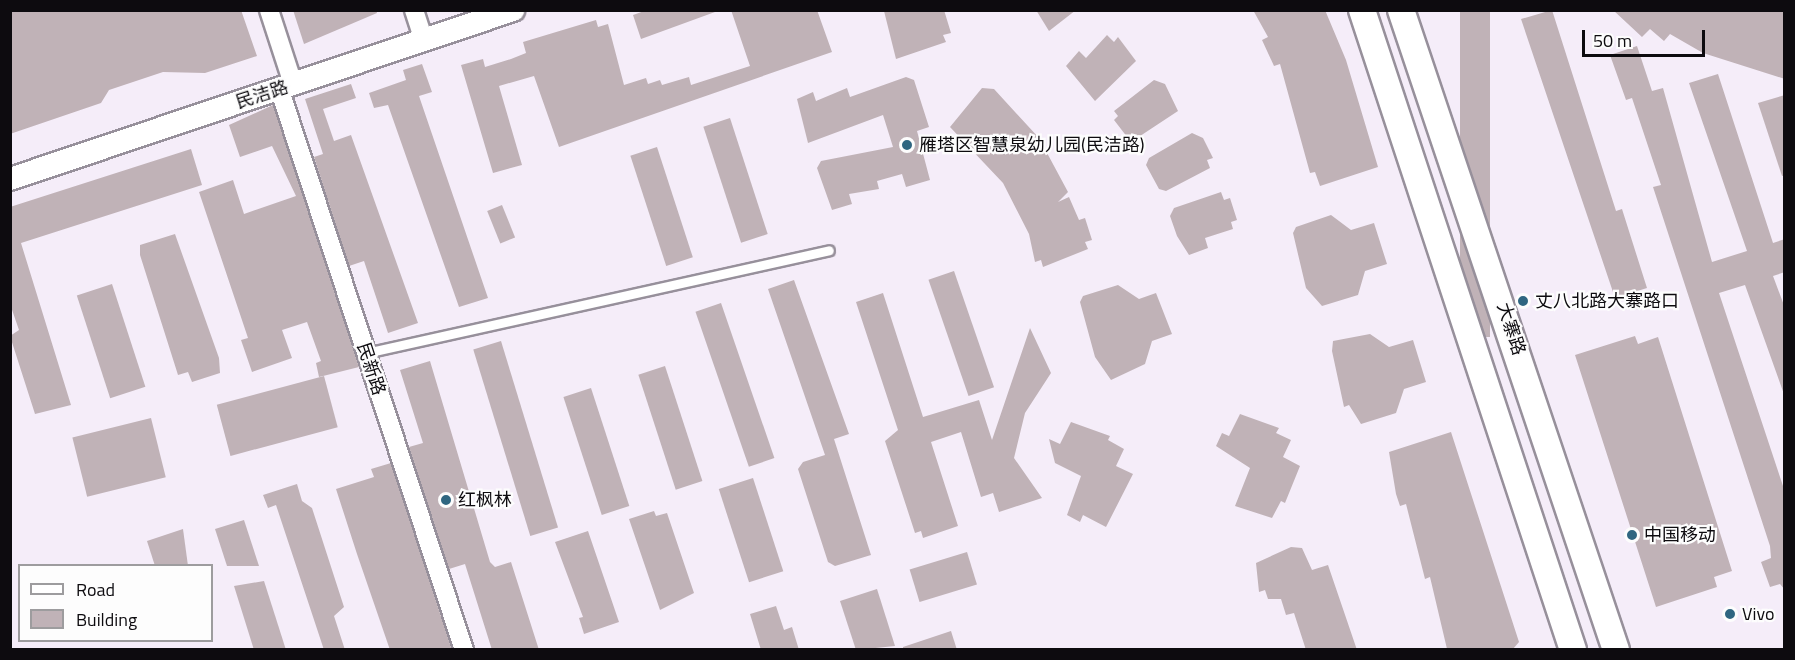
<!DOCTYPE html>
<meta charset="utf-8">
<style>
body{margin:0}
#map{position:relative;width:1795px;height:660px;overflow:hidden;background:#f5edf9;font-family:"Titillium Web","Noto Sans SC",sans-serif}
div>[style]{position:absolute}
.building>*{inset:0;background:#c0b2b7;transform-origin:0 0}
.roads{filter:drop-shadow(2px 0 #97909b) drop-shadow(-2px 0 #97909b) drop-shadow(0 2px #97909b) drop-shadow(0 -2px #97909b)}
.service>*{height:9px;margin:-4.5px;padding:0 4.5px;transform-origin:4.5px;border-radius:4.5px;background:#fff}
.minor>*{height:18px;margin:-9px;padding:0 9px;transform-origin:9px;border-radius:9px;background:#fff}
.tertiary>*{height:22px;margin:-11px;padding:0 11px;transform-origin:11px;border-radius:11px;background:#fff}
.secondary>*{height:26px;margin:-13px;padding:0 13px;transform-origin:13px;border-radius:13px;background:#fff}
.dots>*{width:16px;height:16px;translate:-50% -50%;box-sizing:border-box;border:3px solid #fdfdfd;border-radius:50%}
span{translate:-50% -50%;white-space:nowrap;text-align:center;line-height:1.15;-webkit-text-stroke:4.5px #fdfdfd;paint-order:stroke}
.street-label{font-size:18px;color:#0d0b0f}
.poi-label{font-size:18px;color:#0d0b0f}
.left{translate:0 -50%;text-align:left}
.frame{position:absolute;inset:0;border:12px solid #0d0b0f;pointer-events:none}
.legend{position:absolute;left:18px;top:564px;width:195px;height:78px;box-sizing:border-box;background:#fdfdfd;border:2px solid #9d9c9e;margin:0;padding:8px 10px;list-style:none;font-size:18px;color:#0d0b0f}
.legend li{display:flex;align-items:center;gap:12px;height:30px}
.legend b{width:30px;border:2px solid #9d9c9e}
.scale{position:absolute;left:1582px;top:30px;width:123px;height:27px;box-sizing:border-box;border:3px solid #0d0b0f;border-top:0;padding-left:8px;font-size:18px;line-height:21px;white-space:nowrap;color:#0d0b0f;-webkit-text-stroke:4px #fdfdfd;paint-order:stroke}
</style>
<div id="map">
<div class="building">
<div style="clip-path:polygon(10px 10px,241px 10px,257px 56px,205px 73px,163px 72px,109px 90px,101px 103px,10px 134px)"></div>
<div style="clip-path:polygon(293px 10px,376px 10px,377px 13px,304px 44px)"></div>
<div style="clip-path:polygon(647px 10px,715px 10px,715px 12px,641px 39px,633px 15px)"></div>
<div style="clip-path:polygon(731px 10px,817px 10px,832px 52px,559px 147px,534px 76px,499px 86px,522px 165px,493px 173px,461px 65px,483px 59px,485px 67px,511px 59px,526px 53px,523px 42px,596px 20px,598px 27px,608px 24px,624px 85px,646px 78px,648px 84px,660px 80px,662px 85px,689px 77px,691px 85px,750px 66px)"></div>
<div style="clip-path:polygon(944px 10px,951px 33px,943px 35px,946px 42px,896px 59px,884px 11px)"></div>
<div style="clip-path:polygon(1036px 10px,1076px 10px,1049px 31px)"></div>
<div style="clip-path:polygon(1253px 10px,1325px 10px,1346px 60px,1378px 167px,1320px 186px,1315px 172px,1310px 173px,1280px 64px,1274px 66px,1262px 40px,1268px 37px)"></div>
<div style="left:1460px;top:10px;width:30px;height:327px"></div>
<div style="clip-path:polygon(1552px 10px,1616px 211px,1622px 209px,1647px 288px,1615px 298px,1521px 19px)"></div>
<div style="clip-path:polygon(1613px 10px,1785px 10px,1785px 79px,1703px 53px,1670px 34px,1664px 41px,1650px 29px,1642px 37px)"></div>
<div style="clip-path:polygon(1107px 35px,1114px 42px,1118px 37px,1136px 61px,1095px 101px,1066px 66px,1079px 51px,1086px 58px)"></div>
<div style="clip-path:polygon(1637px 46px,1652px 91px,1663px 88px,1712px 262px,1747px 251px,1689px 83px,1718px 74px,1773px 243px,1785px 239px,1785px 272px,1773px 276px,1785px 308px,1785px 397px,1745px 285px,1719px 293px,1785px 492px,1785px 590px,1780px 584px,1770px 587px,1761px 562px,1771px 558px,1770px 546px,1653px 187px,1661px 185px,1632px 98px,1626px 100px,1610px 55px)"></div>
<div style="clip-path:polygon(422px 64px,432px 92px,419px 96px,488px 298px,459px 307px,388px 105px,374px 108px,369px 93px,406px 80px,403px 70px)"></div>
<div style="clip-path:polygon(906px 77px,914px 80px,929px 127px,917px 131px,930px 180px,906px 187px,902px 174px,877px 181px,879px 189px,849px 194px,852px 204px,832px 210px,817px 168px,821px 161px,893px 147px,883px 115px,808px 143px,797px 99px,813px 92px,816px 101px,847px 88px,850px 97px)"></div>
<div style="clip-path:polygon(1154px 80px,1165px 84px,1178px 111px,1131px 142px,1114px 120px,1118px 116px,1114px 111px)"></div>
<div style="clip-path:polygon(351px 84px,356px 98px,323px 109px,334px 141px,351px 135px,418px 323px,388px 333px,364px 261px,349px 266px,314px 157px,323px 154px,305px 99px)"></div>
<div style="clip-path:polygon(982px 88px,994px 89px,1039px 138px,1068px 192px,1058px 202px,1069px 197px,1079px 220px,1085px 218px,1092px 240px,1085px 242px,1088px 249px,1043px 267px,1041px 260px,1035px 262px,1029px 234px,1003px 183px,950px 127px)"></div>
<div style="clip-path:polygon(1785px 95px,1785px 175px,1782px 176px,1758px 103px)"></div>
<div style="clip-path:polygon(273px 105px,359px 367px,319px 377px,316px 363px,321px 361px,307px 322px,282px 330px,292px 358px,252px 372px,241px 340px,248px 338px,199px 192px,233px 180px,244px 214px,296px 196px,272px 146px,240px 157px,229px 125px)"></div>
<div style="left:730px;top:118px;width:122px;height:28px;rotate:72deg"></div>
<div style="clip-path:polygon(1192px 133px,1203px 138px,1213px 158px,1207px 160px,1210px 168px,1166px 191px,1159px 189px,1146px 165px,1149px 158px)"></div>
<div style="left:657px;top:147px;width:116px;height:28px;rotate:72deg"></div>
<div style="clip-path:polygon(191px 149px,202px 185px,21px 243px,71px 405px,35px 414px,10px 336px,19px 330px,10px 304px,10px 207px)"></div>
<div style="clip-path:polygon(1221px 192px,1224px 200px,1230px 198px,1237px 220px,1231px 222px,1233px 229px,1205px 238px,1208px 248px,1189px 255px,1177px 236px,1170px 216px,1174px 208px)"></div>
<div style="left:502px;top:205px;width:35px;height:16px;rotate:68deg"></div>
<div style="clip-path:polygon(1331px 215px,1351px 230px,1374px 223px,1387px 264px,1365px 271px,1358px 295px,1322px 306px,1306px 288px,1293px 233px,1296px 227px)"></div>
<div style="clip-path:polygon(175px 234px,219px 358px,220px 373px,192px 382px,188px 372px,178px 375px,140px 255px,140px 245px)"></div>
<div style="left:954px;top:271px;width:123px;height:27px;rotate:71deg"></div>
<div style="clip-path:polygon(794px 280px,849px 434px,834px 439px,871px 555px,835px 566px,828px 562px,798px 469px,803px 462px,825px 455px,768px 289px)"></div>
<div style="left:112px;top:284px;width:108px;height:37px;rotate:72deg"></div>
<div style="clip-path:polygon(1118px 285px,1139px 299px,1156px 293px,1172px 334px,1152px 341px,1145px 364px,1111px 380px,1095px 357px,1080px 302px,1083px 296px)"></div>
<div style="clip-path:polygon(883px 293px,923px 417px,979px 400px,992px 440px,1030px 328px,1051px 373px,1025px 413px,1014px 458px,1042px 498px,999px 512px,993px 493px,981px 497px,961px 432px,931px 442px,958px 526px,923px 538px,921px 531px,915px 533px,885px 441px,898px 430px,856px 302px)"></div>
<div style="left:721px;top:303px;width:164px;height:27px;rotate:71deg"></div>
<div style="clip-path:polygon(1370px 334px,1389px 347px,1413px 340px,1426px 382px,1404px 389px,1396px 413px,1361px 424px,1349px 405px,1344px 407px,1332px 351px,1333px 341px)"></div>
<div style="clip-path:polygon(1635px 336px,1638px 344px,1658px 337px,1732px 571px,1714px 577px,1717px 587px,1656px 607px,1575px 355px)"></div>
<div style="left:501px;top:341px;width:195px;height:29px;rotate:73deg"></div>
<div style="clip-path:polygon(430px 361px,490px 562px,495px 567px,511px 562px,539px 650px,492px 650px,465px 564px,449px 569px,409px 447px,423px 443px,400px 370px)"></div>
<div style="left:665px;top:366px;width:121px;height:28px;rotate:72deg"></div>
<div style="left:324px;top:376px;width:53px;height:111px;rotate:75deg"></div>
<div style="left:591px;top:388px;width:124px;height:29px;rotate:72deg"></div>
<div style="clip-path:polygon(1240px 414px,1279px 428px,1276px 433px,1291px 440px,1283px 457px,1300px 466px,1285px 503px,1281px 501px,1272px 518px,1235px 506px,1250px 468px,1216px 446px,1222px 433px,1229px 436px)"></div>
<div style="left:151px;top:418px;width:61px;height:81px;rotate:76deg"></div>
<div style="clip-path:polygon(1071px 422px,1110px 436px,1108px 440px,1124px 449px,1116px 466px,1133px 474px,1106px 527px,1083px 515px,1080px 522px,1067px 515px,1081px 476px,1055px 463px,1049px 439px,1060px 444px)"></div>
<div style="clip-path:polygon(1451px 432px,1519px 642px,1513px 649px,1447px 649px,1430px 577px,1425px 579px,1406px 504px,1400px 506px,1396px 494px,1389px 452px)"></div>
<div style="clip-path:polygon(391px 463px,452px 650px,390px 650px,357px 554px,336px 489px,374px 477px,371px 469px)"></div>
<div style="left:753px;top:478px;width:98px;height:36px;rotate:72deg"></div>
<div style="clip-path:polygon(297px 484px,302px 501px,312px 508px,344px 607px,334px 616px,345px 650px,324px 650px,276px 505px,268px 508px,263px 495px)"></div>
<div style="clip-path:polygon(654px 511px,656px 516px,667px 513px,694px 593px,660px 610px,629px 519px)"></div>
<div style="clip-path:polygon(244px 520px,259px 566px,227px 566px,215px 529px)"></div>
<div style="clip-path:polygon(183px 529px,188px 566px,155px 566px,147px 541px)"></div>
<div style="clip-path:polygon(588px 531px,619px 622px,584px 634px,579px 618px,583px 617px,555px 542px)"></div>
<div style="clip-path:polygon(1291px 547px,1302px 548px,1312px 570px,1328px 565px,1357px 650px,1306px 650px,1294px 613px,1286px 615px,1281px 599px,1268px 599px,1265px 590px,1259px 592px,1256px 563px)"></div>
<div style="left:967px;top:552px;width:34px;height:60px;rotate:73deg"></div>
<div style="clip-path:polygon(264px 581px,286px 650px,254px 650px,234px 586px)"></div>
<div style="clip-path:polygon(877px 589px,895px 646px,856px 650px,840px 601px)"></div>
<div style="clip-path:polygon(776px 606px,784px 630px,792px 627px,799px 650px,761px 650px,750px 614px)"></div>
<div style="clip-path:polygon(951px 631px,957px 650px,903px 650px,903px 647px)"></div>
</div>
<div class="roads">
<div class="service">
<div style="left:366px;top:353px;width:474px;rotate:-12.5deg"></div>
</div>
<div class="minor">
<div style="left:269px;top:10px;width:78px;rotate:72deg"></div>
<div style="left:414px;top:10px;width:33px;rotate:72deg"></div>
<div style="left:279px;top:88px;width:592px;rotate:71.78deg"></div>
</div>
<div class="tertiary">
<div style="left:10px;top:179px;width:531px;rotate:-18.57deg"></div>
</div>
<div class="secondary">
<div style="left:1362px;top:10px;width:674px;rotate:71.75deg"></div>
<div style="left:1401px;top:10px;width:675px;rotate:71.43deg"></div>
</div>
</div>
<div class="dots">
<div style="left:907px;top:145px;background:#2f6681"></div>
<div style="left:1523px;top:301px;background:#2f6681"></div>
<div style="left:446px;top:500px;background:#2f6681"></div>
<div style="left:1632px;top:535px;background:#2f6681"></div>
<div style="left:1730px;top:614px;background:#2f6681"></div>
</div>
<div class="street-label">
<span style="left:262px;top:95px;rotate:-18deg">民洁路</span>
<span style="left:1511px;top:329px;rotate:72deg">大寨路</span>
<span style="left:371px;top:369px;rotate:72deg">民新路</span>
</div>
<div class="poi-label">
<span class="left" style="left:919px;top:145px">雁塔区智慧泉幼儿园(民洁路)</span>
<span class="left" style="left:1535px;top:301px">丈八北路大寨路口</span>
<span class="left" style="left:458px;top:500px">红枫林</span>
<span class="left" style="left:1644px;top:535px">中国移动</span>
<span class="left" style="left:1742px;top:614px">Vivo</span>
</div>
<div class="frame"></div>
<ul class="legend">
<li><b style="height:8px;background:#fff"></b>Road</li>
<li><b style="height:16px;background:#c0b2b7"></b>Building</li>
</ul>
<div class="scale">50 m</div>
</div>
